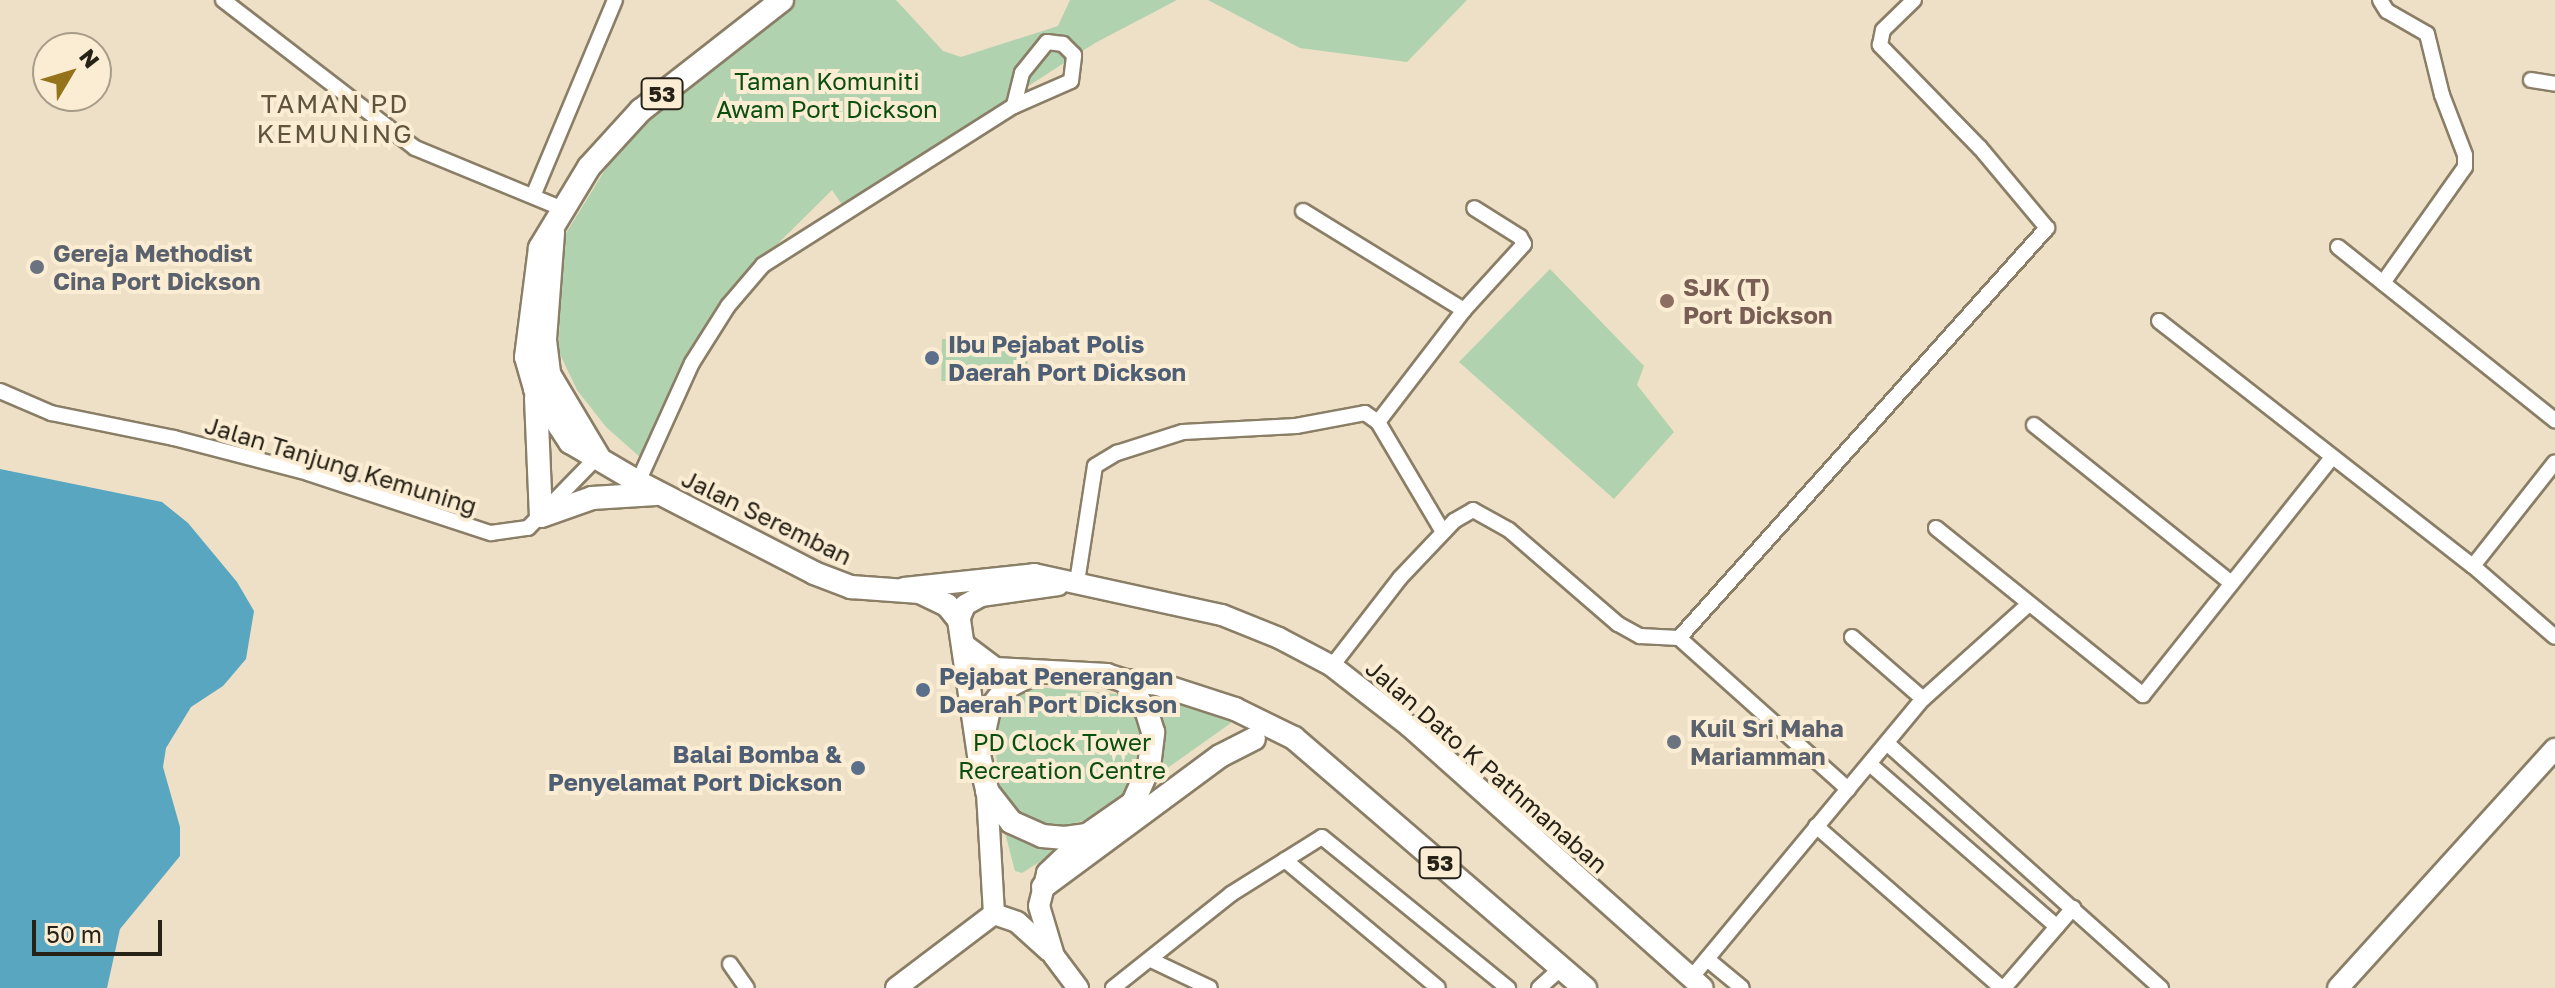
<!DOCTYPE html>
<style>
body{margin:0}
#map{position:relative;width:2555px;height:988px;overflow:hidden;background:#ede0c6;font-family:"Golos Text",sans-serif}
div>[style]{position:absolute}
.green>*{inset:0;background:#b1d2af;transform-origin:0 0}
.water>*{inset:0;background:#59a6c0}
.roads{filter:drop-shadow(2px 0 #8a7e67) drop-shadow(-2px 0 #8a7e67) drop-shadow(0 2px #8a7e67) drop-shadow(0 -2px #8a7e67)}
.street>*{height:14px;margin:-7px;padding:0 7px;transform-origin:7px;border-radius:7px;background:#fff}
.secondary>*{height:20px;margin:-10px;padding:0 10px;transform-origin:10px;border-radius:10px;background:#fff}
.primary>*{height:22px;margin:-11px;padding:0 11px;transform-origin:11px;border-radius:11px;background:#fff}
.dots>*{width:22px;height:22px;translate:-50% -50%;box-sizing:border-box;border:4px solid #faedd3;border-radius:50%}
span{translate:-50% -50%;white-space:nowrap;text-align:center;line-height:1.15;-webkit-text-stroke:8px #faedd3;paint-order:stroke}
.shield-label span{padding:2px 6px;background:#faedd3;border:2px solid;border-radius:6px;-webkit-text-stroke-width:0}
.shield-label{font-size:22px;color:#272218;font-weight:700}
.park-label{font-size:24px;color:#0b4f0f}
.worship-label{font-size:24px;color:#5b616d;font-weight:700}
.left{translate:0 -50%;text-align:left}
.education-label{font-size:24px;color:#785e54;font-weight:700}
.service-label{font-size:24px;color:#4e5e75;font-weight:700}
.right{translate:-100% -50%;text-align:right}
.street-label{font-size:24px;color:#272218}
.neighbourhood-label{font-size:26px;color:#5f543e;letter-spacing:2px}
.north{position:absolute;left:32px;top:32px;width:80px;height:80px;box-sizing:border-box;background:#faedd3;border:2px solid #a69c88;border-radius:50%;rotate:52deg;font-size:22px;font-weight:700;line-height:32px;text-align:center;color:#272218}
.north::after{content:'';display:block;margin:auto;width:28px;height:36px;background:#95731b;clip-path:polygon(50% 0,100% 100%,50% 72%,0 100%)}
.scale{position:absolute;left:32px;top:920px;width:130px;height:36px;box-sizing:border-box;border:4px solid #272218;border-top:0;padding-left:10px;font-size:24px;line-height:28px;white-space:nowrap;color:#272218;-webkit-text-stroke:6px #faedd3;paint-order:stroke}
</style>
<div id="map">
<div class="green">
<div style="clip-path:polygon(793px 0,896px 0,943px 51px,961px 57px,1058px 26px,1070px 0,1177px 0,1095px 43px,843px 206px,832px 190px,735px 286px,691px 352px,641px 458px,606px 427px,577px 390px,559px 352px,560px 243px,611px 160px,655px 111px)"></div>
<div style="clip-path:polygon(1208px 0,1467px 0,1407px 62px,1300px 48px)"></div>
<div style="clip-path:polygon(1550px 269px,1644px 366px,1637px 385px,1674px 432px,1614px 499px,1459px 362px)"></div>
<div style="left:942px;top:339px;width:86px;height:42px;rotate:1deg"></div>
<div style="clip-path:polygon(1024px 686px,1118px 694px,1128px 700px,1139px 718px,1143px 739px,1128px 791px,1091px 818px,1067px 826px,1043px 824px,1024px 816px,1001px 792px,993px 732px,1002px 709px)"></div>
<div style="clip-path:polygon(1157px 694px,1227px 716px,1231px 723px,1159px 774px,1165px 738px)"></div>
<div style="clip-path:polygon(1004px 829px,1052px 849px,1052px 854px,1022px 873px,1015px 871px)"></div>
</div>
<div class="water">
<div style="clip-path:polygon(0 469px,162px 502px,188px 523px,237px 582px,254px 611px,246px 659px,223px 686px,191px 707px,166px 748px,163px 767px,180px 827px,180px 856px,120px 929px,107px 988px,0 988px)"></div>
</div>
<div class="roads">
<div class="street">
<div style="left:223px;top:0;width:242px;rotate:37.6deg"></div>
<div style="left:415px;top:148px;width:160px;rotate:22.4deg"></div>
<div style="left:2380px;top:0;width:13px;rotate:58deg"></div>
<div style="left:2387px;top:11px;width:46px;rotate:29.9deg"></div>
<div style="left:2427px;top:34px;width:63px;rotate:76.2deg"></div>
<div style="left:2442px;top:95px;width:64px;rotate:69deg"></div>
<div style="left:2465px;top:155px;width:12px;rotate:90deg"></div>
<div style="left:2465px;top:167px;width:142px;rotate:125.3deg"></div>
<div style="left:2531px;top:80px;width:24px;rotate:9deg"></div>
<div style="left:533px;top:196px;width:212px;rotate:-67.3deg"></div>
<div style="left:1303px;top:211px;width:189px;rotate:31.6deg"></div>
<div style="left:2338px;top:247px;width:278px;rotate:38.6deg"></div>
<div style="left:2159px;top:321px;width:398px;rotate:38deg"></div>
<div style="left:2473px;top:566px;width:108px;rotate:40.9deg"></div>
<div style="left:0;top:391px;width:56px;rotate:23.3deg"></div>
<div style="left:51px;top:413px;width:126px;rotate:11.5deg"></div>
<div style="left:174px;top:438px;width:138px;rotate:14.6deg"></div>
<div style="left:308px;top:473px;width:193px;rotate:18.2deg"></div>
<div style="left:491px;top:533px;width:37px;rotate:-8deg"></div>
<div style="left:528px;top:528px;width:100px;rotate:-45.8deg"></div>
<div style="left:2034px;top:425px;width:253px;rotate:38.7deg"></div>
<div style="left:638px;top:482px;width:131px;rotate:-65.6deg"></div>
<div style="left:692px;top:363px;width:67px;rotate:-57.7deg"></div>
<div style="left:728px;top:306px;width:54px;rotate:-49.5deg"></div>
<div style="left:763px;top:265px;width:297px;rotate:-32.4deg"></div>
<div style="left:1014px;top:106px;width:62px;rotate:-23.7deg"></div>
<div style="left:1071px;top:81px;width:26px;rotate:-83deg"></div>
<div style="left:1074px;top:55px;width:16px;rotate:-135deg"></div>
<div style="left:1063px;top:44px;width:16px;rotate:-173deg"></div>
<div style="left:1047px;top:42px;width:40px;rotate:129deg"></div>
<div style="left:1022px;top:73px;width:34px;rotate:104deg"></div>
<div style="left:1936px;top:528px;width:266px;rotate:38.9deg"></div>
<div style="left:2143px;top:695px;width:304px;rotate:-51.5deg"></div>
<div style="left:1443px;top:532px;width:128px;rotate:-120.6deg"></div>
<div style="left:1378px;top:422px;width:141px;rotate:-52.5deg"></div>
<div style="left:1464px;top:310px;width:89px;rotate:-47.7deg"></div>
<div style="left:1524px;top:244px;width:8px;rotate:-120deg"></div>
<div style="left:1520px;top:237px;width:54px;rotate:-147.8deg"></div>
<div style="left:2473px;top:566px;width:132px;rotate:-51.7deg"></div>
<div style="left:1077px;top:582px;width:117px;rotate:-81.2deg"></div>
<div style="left:1095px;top:466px;width:26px;rotate:-31deg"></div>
<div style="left:1117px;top:453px;width:69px;rotate:-17.7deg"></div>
<div style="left:1183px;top:432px;width:113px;rotate:-3deg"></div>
<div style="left:1296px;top:426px;width:70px;rotate:-10.7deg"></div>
<div style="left:1365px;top:413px;width:16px;rotate:35deg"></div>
<div style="left:1852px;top:637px;width:94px;rotate:41.1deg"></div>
<div style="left:1679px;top:638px;width:227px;rotate:41.8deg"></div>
<div style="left:1332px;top:666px;width:111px;rotate:-52.3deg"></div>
<div style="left:1400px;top:578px;width:79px;rotate:-46.5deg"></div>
<div style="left:1454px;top:521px;width:22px;rotate:-30deg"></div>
<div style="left:1473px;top:510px;width:41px;rotate:29.1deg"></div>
<div style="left:1509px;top:530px;width:144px;rotate:40.8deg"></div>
<div style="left:1618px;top:624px;width:25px;rotate:29deg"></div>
<div style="left:1640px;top:636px;width:39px;rotate:3deg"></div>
<div style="left:1679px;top:638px;width:551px;rotate:-48.09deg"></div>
<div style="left:2047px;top:228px;width:104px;rotate:-129.9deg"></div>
<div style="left:1980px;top:148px;width:144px;rotate:-134.2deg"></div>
<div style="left:1880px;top:45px;width:15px;rotate:-79deg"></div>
<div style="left:1883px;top:30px;width:43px;rotate:-44.1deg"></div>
<div style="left:1889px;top:745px;width:365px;rotate:41.8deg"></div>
<div style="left:1872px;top:766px;width:245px;rotate:41deg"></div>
<div style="left:1816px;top:826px;width:247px;rotate:41.1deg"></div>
<div style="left:1285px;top:860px;width:199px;rotate:39.9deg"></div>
<div style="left:1707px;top:959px;width:45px;rotate:39.6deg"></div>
<div style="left:1151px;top:960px;width:65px;rotate:25.4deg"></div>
<div style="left:730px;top:964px;width:29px;rotate:55deg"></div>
<div style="left:1691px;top:978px;width:363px;rotate:-50.3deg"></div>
<div style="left:1923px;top:699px;width:142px;rotate:-41.9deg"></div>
<div style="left:1113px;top:988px;width:151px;rotate:-38.5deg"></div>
<div style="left:1231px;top:894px;width:107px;rotate:-32.1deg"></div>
<div style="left:1322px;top:837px;width:240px;rotate:39.1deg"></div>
<div style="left:1539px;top:988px;width:31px;rotate:-42deg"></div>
<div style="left:2004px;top:988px;width:106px;rotate:-49.2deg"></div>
</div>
<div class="secondary">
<div style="left:904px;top:588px;width:131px;rotate:-6.1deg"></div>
<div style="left:1034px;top:574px;width:192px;rotate:12.3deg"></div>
<div style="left:1222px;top:615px;width:61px;rotate:22deg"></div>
<div style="left:1279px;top:638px;width:60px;rotate:27.8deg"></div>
<div style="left:1332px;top:666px;width:99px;rotate:38deg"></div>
<div style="left:1410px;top:727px;width:392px;rotate:41.7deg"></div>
<div style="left:959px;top:620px;width:16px;rotate:-68deg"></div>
<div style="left:965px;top:605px;width:18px;rotate:-29deg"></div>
<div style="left:981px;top:596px;width:78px;rotate:-8.1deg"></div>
<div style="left:994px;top:914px;width:24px;rotate:19deg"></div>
<div style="left:1017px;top:922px;width:43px;rotate:42.2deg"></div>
<div style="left:896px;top:988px;width:123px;rotate:-37.1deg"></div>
<div style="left:994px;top:914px;width:123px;rotate:-93.3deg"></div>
<div style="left:1078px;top:988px;width:40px;rotate:-127deg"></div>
<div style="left:1054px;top:956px;width:52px;rotate:-106.7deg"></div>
<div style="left:1039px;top:906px;width:34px;rotate:-76deg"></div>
<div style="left:1047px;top:873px;width:55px;rotate:-43.5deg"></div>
<div style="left:2338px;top:988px;width:323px;rotate:-47.8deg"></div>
</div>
<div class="primary">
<div style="left:782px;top:0;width:179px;rotate:142deg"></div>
<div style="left:641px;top:110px;width:77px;rotate:132.4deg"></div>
<div style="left:589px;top:167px;width:95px;rotate:121.2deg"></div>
<div style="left:540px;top:248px;width:110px;rotate:97.3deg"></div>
<div style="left:526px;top:357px;width:33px;rotate:74deg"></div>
<div style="left:535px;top:389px;width:64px;rotate:56.6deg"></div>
<div style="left:570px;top:442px;width:79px;rotate:30.5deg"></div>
<div style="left:638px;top:482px;width:198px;rotate:27.3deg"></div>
<div style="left:814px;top:573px;width:40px;rotate:21deg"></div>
<div style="left:851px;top:587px;width:69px;rotate:4.1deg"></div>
<div style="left:920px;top:592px;width:30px;rotate:26deg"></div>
<div style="left:947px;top:605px;width:19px;rotate:51deg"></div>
<div style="left:959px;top:620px;width:136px;rotate:81.6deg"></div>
<div style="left:979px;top:755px;width:37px;rotate:77deg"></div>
<div style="left:987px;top:791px;width:39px;rotate:52deg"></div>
<div style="left:1011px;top:822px;width:34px;rotate:24deg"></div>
<div style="left:1042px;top:836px;width:23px;rotate:5deg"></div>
<div style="left:1065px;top:838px;width:22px;rotate:-8deg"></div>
<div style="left:1087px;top:835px;width:56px;rotate:-34.8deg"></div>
<div style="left:1133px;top:803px;width:39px;rotate:-66deg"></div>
<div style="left:1149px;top:767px;width:35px;rotate:-83deg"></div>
<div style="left:1153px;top:732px;width:21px;rotate:-107deg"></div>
<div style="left:1147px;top:712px;width:38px;rotate:-125deg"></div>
<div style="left:1125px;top:681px;width:19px;rotate:-162deg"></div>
<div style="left:1107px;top:675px;width:112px;rotate:-176.9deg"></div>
<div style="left:995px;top:669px;width:40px;rotate:-143deg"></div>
<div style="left:553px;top:233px;width:107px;rotate:94.3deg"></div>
<div style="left:545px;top:340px;width:34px;rotate:83deg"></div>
<div style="left:549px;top:374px;width:96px;rotate:59.1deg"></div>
<div style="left:536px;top:398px;width:118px;rotate:87.6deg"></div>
<div style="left:541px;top:516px;width:54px;rotate:-19.4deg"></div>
<div style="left:592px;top:498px;width:64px;rotate:-3.6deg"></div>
<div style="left:1125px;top:681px;width:33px;rotate:5deg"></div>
<div style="left:1158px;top:684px;width:81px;rotate:18deg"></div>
<div style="left:1235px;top:709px;width:66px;rotate:26.2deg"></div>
<div style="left:1294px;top:738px;width:384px;rotate:40.7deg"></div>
<div style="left:982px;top:742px;width:33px;rotate:-78deg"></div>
<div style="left:989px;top:710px;width:29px;rotate:-52deg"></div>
<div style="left:1007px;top:687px;width:31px;rotate:-27deg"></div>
<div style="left:1043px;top:887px;width:220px;rotate:-36.5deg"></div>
<div style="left:1220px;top:756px;width:38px;rotate:-27deg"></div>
</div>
</div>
<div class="dots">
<div style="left:37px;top:267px;background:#6b7280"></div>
<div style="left:1667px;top:301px;background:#8d6e63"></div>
<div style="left:932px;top:358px;background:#5c6f8a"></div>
<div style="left:923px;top:690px;background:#5c6f8a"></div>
<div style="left:1674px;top:742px;background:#6b7280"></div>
<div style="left:858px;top:768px;background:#5c6f8a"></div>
</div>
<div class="shield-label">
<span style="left:662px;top:94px">53</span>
<span style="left:1440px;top:863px">53</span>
</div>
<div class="park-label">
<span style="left:827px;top:95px">Taman Komuniti<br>Awam Port Dickson</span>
<span style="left:1062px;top:756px">PD Clock Tower<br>Recreation Centre</span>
</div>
<div class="worship-label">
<span class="left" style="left:53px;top:267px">Gereja Methodist<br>Cina Port Dickson</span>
<span class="left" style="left:1690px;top:742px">Kuil Sri Maha<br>Mariamman</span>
</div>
<div class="education-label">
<span class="left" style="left:1683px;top:301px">SJK (T)<br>Port Dickson</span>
</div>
<div class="service-label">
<span class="left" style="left:948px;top:358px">Ibu Pejabat Polis<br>Daerah Port Dickson</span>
<span class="left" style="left:939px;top:690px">Pejabat Penerangan<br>Daerah Port Dickson</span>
<span class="right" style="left:842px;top:768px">Balai Bomba &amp;<br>Penyelamat Port Dickson</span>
</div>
<div class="street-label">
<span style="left:341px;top:465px;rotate:17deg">Jalan Tanjung Kemuning</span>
<span style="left:767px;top:517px;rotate:26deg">Jalan Seremban</span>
<span style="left:1487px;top:766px;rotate:41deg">Jalan Dato K Pathmanaban</span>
</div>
<div class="neighbourhood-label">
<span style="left:335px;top:119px">TAMAN PD<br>KEMUNING</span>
</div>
<div class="north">N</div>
<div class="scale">50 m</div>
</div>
